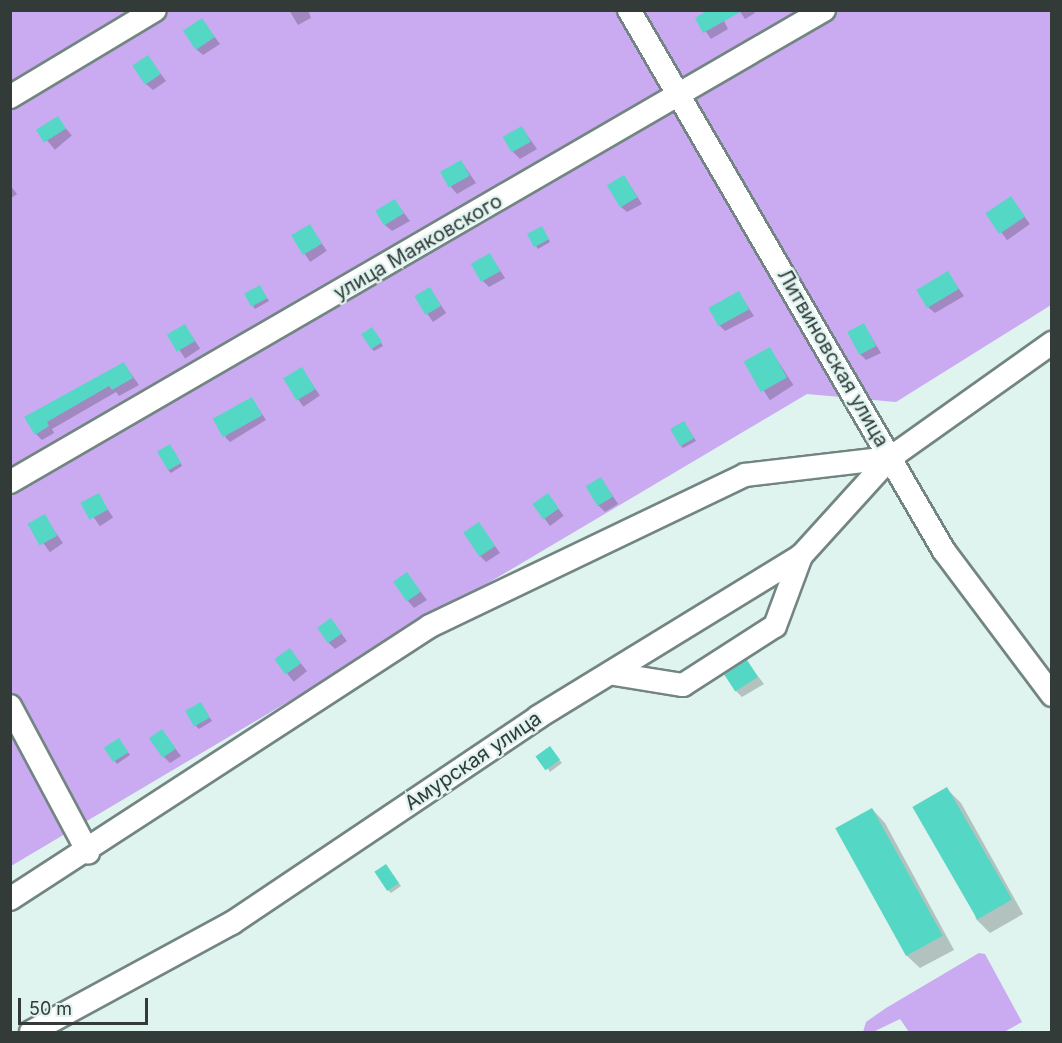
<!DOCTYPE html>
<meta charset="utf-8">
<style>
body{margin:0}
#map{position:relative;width:1062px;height:1043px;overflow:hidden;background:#dff3ef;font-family:Inter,sans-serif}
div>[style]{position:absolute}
.green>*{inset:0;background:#caaaf0}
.shadow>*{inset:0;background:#0003;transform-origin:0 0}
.building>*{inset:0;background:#54d8c5;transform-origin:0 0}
.roads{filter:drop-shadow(2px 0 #738582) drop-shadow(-2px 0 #738582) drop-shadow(0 2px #738582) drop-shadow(0 -2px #738582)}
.minor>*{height:22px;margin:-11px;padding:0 11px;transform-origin:11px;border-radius:11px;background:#fff}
span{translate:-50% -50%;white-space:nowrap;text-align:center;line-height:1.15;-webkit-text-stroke:4.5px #dff3ef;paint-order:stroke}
.street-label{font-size:20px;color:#333b39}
.frame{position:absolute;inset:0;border:12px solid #333b39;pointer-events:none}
.scale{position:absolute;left:18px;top:998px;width:130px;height:27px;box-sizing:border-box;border:3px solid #333b39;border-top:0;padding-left:8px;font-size:18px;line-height:21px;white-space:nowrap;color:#333b39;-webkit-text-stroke:4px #dff3ef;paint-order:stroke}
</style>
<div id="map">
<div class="green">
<div style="clip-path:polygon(10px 11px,1051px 11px,1051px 305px,896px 402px,807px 394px,11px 866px)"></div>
<div style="clip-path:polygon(979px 953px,985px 954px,1022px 1022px,1004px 1032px,909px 1032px,900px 1019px,873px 1032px,863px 1032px,866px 1022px,886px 1008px)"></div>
</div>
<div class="shadow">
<div style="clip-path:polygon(289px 10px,308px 10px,311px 18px,298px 25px)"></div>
<div style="clip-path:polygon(739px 10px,754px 10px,755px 13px,745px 19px)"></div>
<div style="clip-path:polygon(721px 15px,728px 29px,711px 39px,697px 19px)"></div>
<div style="clip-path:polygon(202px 20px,220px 44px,203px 55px,196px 49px)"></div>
<div style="clip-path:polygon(148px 57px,166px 81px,153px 90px,146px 84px)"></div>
<div style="left:57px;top:118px;width:23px;height:22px;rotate:50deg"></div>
<div style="clip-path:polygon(522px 128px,537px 149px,520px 159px,513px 152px)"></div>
<div style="clip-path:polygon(461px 161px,476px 183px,457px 194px,451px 187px)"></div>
<div style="clip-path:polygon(624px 176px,642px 204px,627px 212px,620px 206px)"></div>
<div style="clip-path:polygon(10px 185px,17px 194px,10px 199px)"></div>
<div style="left:1011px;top:198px;width:32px;height:28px;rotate:54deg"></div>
<div style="clip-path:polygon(395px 201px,410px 221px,392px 231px,385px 225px)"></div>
<div style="left:310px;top:226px;width:30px;height:20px;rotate:56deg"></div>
<div style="clip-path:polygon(544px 231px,550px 242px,538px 249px,529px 235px)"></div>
<div style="clip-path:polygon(490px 255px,505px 278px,489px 287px,482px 280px)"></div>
<div style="clip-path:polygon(948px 273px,964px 296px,935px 313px,928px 307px)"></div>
<div style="clip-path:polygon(260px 287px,269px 301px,255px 309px,253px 306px)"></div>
<div style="left:430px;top:289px;width:29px;height:16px;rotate:56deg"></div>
<div style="clip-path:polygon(739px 293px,754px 316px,725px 331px,719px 325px)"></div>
<div style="clip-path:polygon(864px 325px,881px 353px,866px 360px,860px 354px)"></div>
<div style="left:185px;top:326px;width:27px;height:18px;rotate:56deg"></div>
<div style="clip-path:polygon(372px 328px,383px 346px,374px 351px,371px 348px)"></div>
<div style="left:770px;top:349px;width:43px;height:28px;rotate:57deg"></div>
<div style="clip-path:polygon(124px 364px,139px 385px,119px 396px,116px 392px,52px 429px,54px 433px,42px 440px,36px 434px,26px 417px)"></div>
<div style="left:302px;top:369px;width:32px;height:20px;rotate:56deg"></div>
<div style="clip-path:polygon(252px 399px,266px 420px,230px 442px,225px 437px)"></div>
<div style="clip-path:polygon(684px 422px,696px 441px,683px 448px,680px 445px)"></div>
<div style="clip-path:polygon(173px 449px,182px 466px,171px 473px,168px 470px)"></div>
<div style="clip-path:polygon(601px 478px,618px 504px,605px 512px,598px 505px)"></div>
<div style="left:98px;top:495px;width:27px;height:16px;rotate:56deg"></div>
<div style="left:548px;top:495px;width:26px;height:17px;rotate:53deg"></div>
<div style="left:44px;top:516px;width:33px;height:16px;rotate:55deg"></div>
<div style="clip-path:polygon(479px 524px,500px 553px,486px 562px,479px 555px)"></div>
<div style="clip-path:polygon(407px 574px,427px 600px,414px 608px,408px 601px)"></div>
<div style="clip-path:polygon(331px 620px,347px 641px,335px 649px,329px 643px)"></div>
<div style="left:290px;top:650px;width:27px;height:17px;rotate:51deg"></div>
<div style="clip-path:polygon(747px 662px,764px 684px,742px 697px,736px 691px)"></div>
<div style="clip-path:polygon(203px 707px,212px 721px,199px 729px,196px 726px)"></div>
<div style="clip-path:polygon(162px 731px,181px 756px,170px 763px,164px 757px)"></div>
<div style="clip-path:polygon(121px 743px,130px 755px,117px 764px,106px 749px)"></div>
<div style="clip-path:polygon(552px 751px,562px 763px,550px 772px,548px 769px)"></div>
<div style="clip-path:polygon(947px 789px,961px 803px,1023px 914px,990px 933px,976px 919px)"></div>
<div style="clip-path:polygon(872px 809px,885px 823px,954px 950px,920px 968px,906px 955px)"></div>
<div style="clip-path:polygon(388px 869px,401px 886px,391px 893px,388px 890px)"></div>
</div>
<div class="building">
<div style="clip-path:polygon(708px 10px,744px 10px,703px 33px,695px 18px)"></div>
<div style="left:202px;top:18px;width:23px;height:23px;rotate:56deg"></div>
<div style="left:148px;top:55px;width:23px;height:19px;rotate:56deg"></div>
<div style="left:58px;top:116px;width:15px;height:26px;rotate:58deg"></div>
<div style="left:522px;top:126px;width:18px;height:22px;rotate:61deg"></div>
<div style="left:461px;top:160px;width:18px;height:24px;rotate:61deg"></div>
<div style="left:624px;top:175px;width:26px;height:20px;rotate:59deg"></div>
<div style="left:1011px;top:196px;width:25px;height:31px;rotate:56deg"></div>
<div style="left:395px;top:199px;width:17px;height:23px;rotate:59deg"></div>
<div style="left:310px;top:224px;width:23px;height:22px;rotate:59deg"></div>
<div style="left:542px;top:226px;width:15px;height:17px;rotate:62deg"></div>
<div style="left:490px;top:253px;width:21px;height:22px;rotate:61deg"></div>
<div style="left:948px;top:271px;width:21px;height:37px;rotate:59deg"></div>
<div style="left:260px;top:285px;width:15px;height:18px;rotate:62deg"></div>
<div style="left:430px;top:287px;width:22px;height:18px;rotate:60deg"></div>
<div style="left:739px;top:291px;width:21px;height:35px;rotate:61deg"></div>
<div style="left:864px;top:323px;width:26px;height:19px;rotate:62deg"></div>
<div style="left:185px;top:324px;width:20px;height:21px;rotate:60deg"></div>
<div style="left:372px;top:327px;width:18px;height:13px;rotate:56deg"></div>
<div style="left:770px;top:347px;width:35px;height:30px;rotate:61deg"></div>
<div style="clip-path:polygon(124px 362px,133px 378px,112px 390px,109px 386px,47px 422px,49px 426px,35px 435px,24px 417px)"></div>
<div style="left:302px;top:367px;width:26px;height:22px;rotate:59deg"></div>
<div style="left:252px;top:397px;width:21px;height:45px;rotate:61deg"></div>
<div style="left:684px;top:421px;width:20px;height:16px;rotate:60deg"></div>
<div style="left:170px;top:444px;width:22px;height:15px;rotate:60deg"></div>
<div style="left:601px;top:477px;width:23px;height:18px;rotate:59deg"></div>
<div style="left:99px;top:493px;width:19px;height:21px;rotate:62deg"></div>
<div style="left:548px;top:493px;width:19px;height:19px;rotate:55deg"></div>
<div style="left:45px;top:514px;width:25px;height:20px;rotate:61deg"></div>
<div style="left:479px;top:522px;width:29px;height:19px;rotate:56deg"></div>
<div style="left:407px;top:572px;width:24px;height:17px;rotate:55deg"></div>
<div style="left:331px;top:618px;width:19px;height:17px;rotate:55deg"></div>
<div style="left:290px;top:648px;width:19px;height:19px;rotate:55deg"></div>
<div style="left:747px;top:660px;width:20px;height:27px;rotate:57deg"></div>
<div style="left:201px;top:702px;width:18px;height:18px;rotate:61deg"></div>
<div style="left:162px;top:729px;width:24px;height:16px;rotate:55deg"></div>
<div style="left:119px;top:738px;width:17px;height:18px;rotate:57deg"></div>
<div style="left:550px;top:746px;width:17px;height:18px;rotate:54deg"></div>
<div style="left:947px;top:787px;width:130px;height:40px;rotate:60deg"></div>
<div style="left:872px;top:808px;width:146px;height:42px;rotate:61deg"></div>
<div style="left:386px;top:864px;width:23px;height:14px;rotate:56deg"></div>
</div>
<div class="roads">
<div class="minor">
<div style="left:629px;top:10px;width:626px;rotate:59.79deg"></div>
<div style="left:944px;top:551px;width:180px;rotate:53.1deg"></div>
<div style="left:10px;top:97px;width:169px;rotate:-31deg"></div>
<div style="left:10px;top:482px;width:941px;rotate:-30.11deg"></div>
<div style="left:614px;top:674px;width:70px;rotate:9.1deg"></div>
<div style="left:683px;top:685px;width:109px;rotate:-32.7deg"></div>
<div style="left:775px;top:626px;width:75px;rotate:-69.6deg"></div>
<div style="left:10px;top:706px;width:166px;rotate:61.9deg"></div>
<div style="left:10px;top:899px;width:501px;rotate:-33.02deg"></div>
<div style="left:430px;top:626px;width:349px;rotate:-25.6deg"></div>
<div style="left:745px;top:475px;width:146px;rotate:-6.7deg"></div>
<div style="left:31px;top:1032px;width:229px;rotate:-28.5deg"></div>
<div style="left:232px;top:923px;width:369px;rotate:-33.9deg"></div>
<div style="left:538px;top:717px;width:308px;rotate:-31.5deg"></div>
<div style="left:801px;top:556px;width:132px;rotate:-47.8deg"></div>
<div style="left:890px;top:458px;width:199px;rotate:-35.4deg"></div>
</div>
</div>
<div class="street-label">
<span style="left:418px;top:247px;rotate:-30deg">улица Маяковского</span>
<span style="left:833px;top:358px;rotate:60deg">Литвиновская улица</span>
<span style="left:473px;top:761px;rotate:-34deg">Амурская улица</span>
</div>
<div class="frame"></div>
<div class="scale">50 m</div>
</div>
